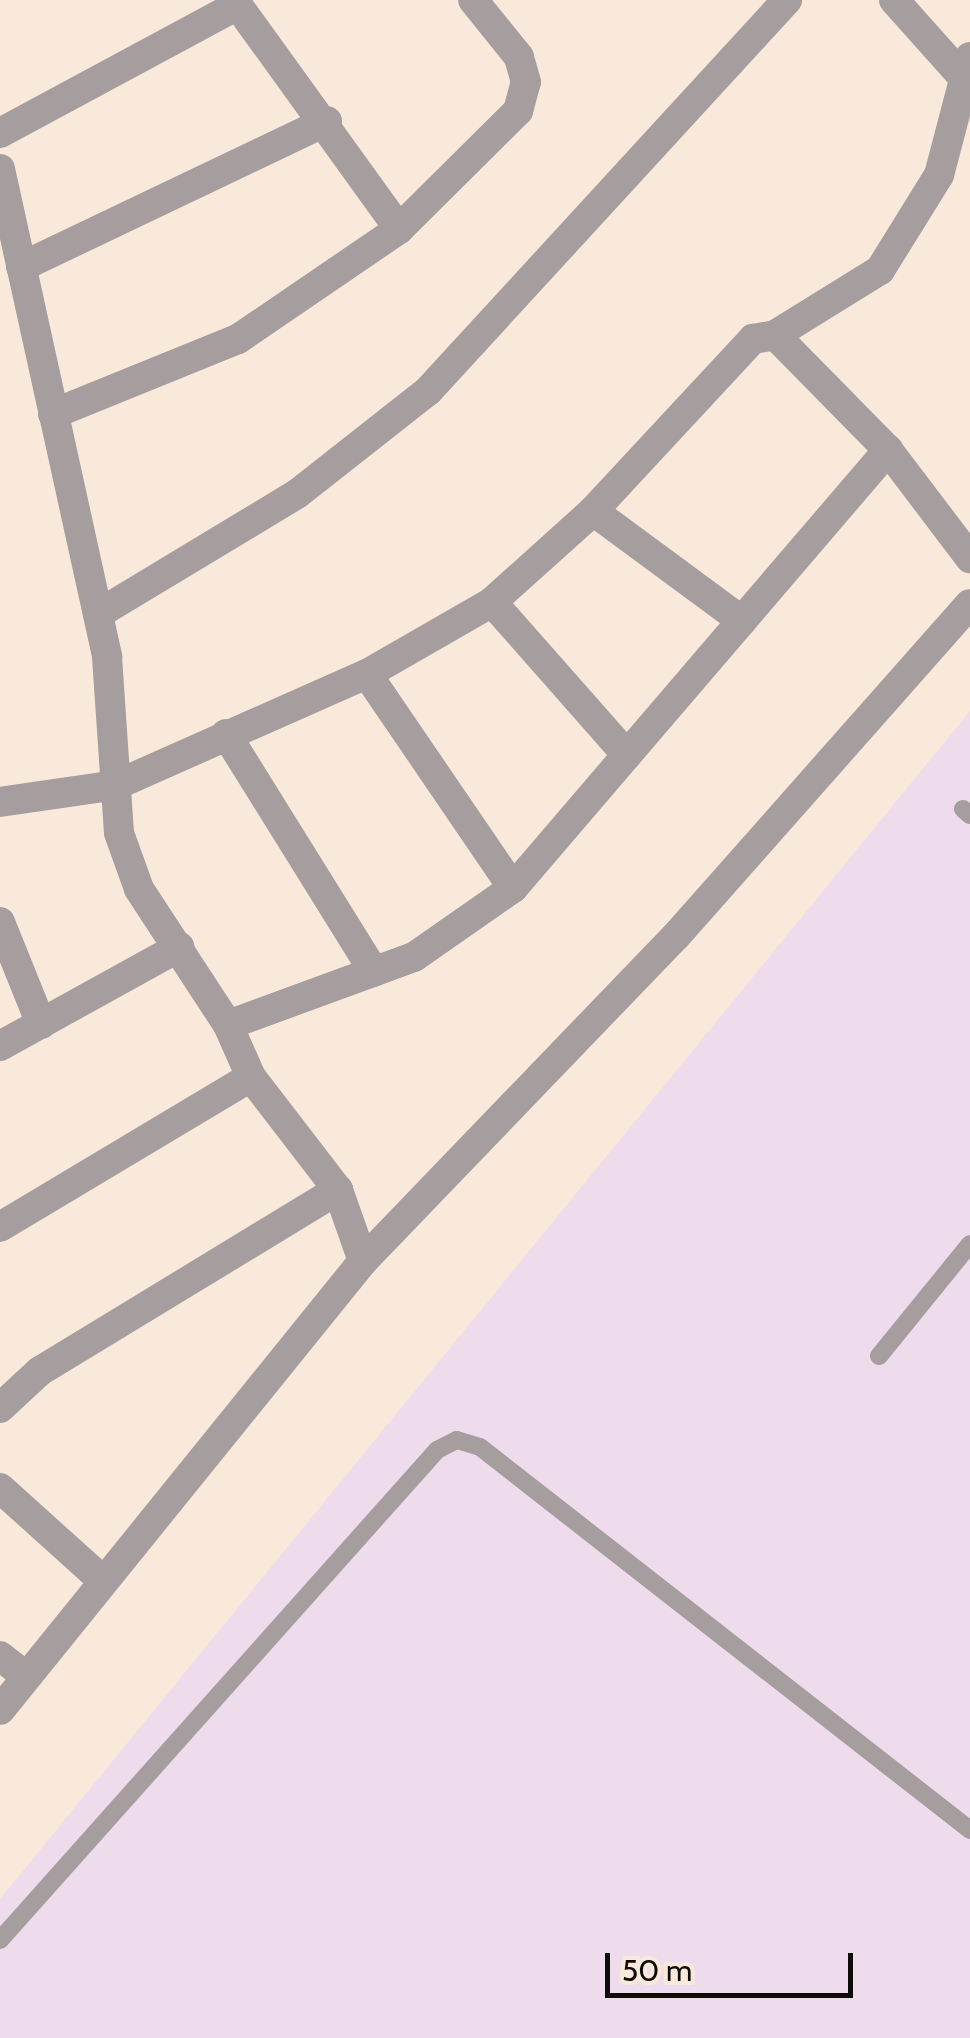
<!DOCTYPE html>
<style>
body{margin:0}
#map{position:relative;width:970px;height:2038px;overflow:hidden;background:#f8e9db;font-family:Cabin,sans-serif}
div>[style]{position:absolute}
.industrial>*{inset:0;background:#eedced}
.service>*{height:18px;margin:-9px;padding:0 9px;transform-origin:9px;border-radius:9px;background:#a69d9f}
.minor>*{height:30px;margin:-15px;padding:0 15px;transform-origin:15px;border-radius:15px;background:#a69d9f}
span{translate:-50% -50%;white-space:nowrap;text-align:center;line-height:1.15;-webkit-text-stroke:8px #f8e9db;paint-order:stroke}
.scale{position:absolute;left:605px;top:1953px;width:248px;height:45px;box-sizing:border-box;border:5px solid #0f0b06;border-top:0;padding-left:12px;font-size:30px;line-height:35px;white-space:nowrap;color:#0f0b06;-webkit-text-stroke:8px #f8e9db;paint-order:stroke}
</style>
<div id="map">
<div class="industrial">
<div style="clip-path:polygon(970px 711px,970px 2038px,0 2038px,0 1899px)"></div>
</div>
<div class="service">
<div style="left:963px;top:809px;width:9px;rotate:41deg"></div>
<div style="left:879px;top:1356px;width:144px;rotate:-50.9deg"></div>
<div style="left:0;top:1940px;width:657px;rotate:-48.27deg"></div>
<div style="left:437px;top:1450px;width:22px;rotate:-27deg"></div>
<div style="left:457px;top:1440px;width:24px;rotate:17deg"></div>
<div style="left:480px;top:1447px;width:622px;rotate:38.01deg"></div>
</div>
<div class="minor">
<div style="left:234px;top:0;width:282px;rotate:54.2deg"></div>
<div style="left:894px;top:0;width:101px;rotate:48.2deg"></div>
<div style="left:970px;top:57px;width:122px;rotate:104.7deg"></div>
<div style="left:939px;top:175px;width:112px;rotate:121.8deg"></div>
<div style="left:880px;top:270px;width:123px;rotate:148.2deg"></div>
<div style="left:775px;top:335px;width:161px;rotate:45.5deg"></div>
<div style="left:888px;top:450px;width:136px;rotate:52.8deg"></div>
<div style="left:0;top:133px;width:270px;rotate:-28.3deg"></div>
<div style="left:0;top:169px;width:500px;rotate:77.6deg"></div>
<div style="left:107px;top:657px;width:176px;rotate:86.1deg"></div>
<div style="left:119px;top:833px;width:59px;rotate:70.3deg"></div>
<div style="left:139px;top:889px;width:163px;rotate:56.8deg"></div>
<div style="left:228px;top:1025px;width:57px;rotate:66.1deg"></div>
<div style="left:251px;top:1077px;width:143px;rotate:52.4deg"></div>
<div style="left:338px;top:1190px;width:75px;rotate:70.6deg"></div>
<div style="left:363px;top:1261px;width:577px;rotate:128.95deg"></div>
<div style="left:21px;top:267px;width:339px;rotate:-25.5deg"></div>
<div style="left:53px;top:414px;width:200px;rotate:-22.1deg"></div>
<div style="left:238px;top:339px;width:195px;rotate:-34.3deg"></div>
<div style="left:399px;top:229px;width:168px;rotate:-44.8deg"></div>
<div style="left:518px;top:111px;width:30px;rotate:-75deg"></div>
<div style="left:526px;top:82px;width:26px;rotate:-106deg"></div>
<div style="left:519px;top:57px;width:73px;rotate:-128.9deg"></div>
<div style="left:593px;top:511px;width:185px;rotate:36.4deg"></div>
<div style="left:492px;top:602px;width:204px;rotate:48.6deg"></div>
<div style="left:98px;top:614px;width:232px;rotate:-31.1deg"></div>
<div style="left:297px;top:494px;width:167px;rotate:-38.2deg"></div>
<div style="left:428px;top:391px;width:531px;rotate:-47.44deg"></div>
<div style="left:367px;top:674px;width:259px;rotate:55.7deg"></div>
<div style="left:226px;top:734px;width:280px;rotate:58.1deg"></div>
<div style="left:0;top:802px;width:117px;rotate:-8.3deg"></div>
<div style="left:116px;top:785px;width:274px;rotate:-23.9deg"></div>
<div style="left:367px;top:674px;width:144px;rotate:-29.9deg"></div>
<div style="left:492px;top:602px;width:136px;rotate:-42deg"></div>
<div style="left:593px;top:511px;width:235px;rotate:-47.1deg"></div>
<div style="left:753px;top:339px;width:22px;rotate:-10deg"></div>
<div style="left:0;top:922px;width:110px;rotate:68.1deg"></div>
<div style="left:228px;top:1025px;width:198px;rotate:-20.1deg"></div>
<div style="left:414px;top:957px;width:121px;rotate:-34.9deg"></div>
<div style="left:513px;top:888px;width:577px;rotate:-49.43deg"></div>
<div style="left:0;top:1046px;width:205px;rotate:-28.9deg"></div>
<div style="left:0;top:1227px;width:292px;rotate:-30.9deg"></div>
<div style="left:363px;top:1261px;width:451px;rotate:-46.1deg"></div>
<div style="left:676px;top:936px;width:443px;rotate:-48.5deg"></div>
<div style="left:0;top:1408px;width:54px;rotate:-42.8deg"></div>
<div style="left:40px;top:1371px;width:349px;rotate:-31.3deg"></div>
<div style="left:0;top:1488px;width:136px;rotate:42deg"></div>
<div style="left:0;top:1656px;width:33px;rotate:38deg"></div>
</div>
<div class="scale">50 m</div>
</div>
